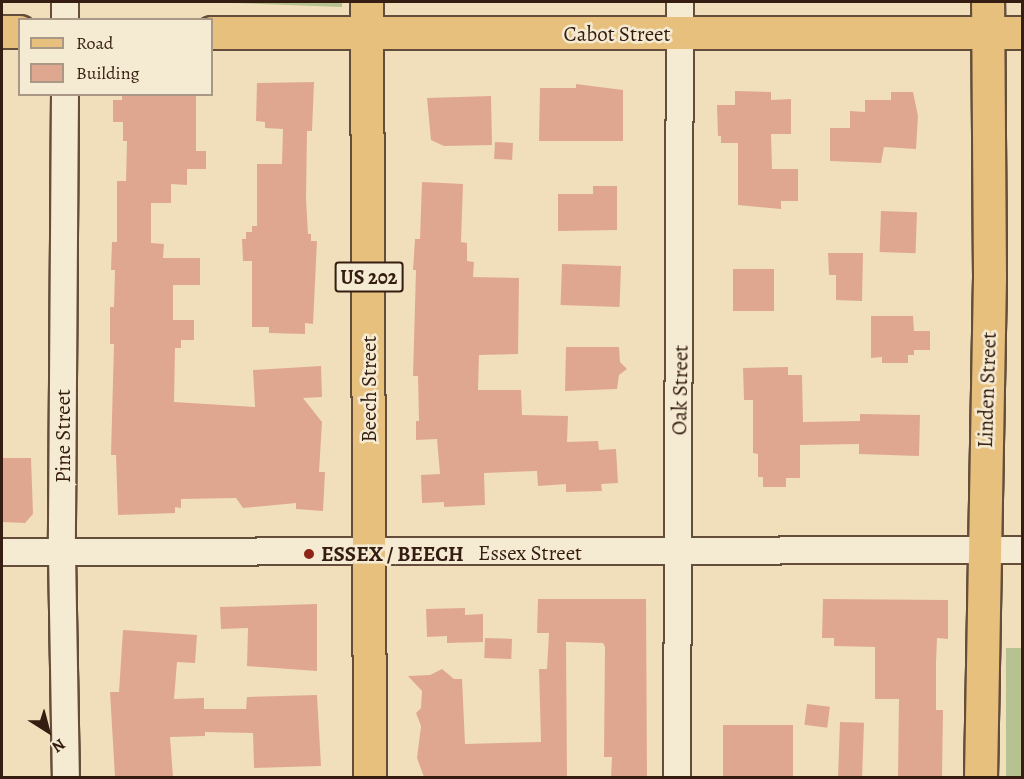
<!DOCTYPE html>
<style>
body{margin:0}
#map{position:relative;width:1024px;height:779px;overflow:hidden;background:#f0dfba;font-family:Alegreya,serif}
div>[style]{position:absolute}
.green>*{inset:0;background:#b7c291;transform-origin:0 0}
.building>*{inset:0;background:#e0a790;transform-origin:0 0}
.roads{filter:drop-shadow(2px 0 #644e3b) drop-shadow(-2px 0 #644e3b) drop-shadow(0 2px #644e3b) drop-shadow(0 -2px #644e3b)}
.minor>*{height:26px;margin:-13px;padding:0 13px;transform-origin:13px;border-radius:13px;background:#f5ead2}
.major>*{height:32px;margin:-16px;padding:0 16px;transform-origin:16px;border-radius:16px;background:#e8c07d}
.dots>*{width:16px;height:16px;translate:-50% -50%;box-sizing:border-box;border:3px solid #f5ead2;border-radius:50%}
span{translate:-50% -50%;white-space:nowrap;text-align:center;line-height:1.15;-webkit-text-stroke:5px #f5ead2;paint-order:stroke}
.shield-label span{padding:2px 4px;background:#f5ead2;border:2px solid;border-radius:4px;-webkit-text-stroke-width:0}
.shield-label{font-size:20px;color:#351e11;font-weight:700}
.street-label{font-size:21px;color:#351e11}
.poi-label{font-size:21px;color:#351e11;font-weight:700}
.left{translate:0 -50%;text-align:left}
.frame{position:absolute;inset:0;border:3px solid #351e11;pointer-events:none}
.legend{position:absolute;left:18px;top:18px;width:195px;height:78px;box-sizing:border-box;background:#f5ead2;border:2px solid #a89885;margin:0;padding:8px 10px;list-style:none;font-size:18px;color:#351e11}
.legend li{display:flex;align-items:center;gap:12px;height:30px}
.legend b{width:30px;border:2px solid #a89885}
.north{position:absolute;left:18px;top:701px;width:60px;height:60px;-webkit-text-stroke:4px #f5ead2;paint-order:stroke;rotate:144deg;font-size:16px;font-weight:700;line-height:24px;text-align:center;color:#351e11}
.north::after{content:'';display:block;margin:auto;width:21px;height:27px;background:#351e11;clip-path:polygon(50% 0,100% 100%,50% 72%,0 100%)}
</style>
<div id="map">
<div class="green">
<div style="clip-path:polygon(208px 2px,342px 2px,342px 7px)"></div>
<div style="left:1022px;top:648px;width:129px;height:16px;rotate:90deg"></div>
</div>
<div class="building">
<div style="clip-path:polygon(314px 82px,312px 131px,307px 131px,306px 198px,308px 234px,311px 234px,311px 241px,317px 241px,313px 324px,305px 323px,305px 334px,269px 333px,269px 327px,252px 327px,252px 261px,243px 261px,242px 239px,246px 239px,246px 232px,252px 232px,252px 226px,257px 226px,257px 164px,282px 164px,283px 129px,265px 128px,265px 122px,256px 121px,257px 83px)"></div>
<div style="clip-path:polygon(576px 84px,623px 90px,623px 141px,539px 141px,540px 88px,576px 88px)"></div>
<div style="clip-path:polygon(735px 91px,771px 92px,771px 100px,791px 99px,791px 134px,771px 134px,772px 169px,798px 169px,798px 201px,781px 201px,781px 209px,738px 205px,738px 143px,721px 143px,721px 136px,718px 136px,717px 105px,735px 105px)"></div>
<div style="clip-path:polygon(891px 92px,913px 92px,918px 116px,916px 149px,884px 147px,881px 163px,830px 161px,830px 128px,850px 128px,850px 111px,865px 112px,865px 100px,891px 100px)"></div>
<div style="clip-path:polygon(122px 94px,196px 94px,196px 151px,206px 151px,206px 169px,187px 169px,187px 185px,171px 184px,171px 203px,151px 203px,151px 243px,164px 244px,163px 258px,200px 258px,200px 285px,173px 285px,173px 320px,194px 320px,194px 340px,181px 340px,181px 348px,175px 348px,174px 402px,255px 407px,253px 370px,321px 366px,322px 397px,303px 398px,322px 422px,319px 472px,325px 472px,323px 511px,296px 509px,296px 503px,243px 508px,236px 498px,181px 499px,181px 508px,175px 507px,175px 513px,118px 515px,116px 455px,111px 455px,114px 344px,110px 344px,110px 307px,114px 307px,115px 270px,111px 270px,112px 242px,117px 242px,117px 181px,126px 181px,127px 141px,123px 141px,123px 122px,113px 122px,113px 100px,122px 100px)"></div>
<div style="clip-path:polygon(491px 96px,492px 145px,444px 146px,431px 140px,427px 98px)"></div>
<div style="left:495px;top:142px;width:18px;height:17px;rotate:3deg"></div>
<div style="clip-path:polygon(422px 182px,463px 184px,461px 242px,467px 243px,467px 261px,474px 262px,473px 277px,519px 278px,518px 354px,479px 355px,478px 390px,521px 390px,522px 415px,568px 416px,567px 442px,598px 441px,599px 450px,616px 449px,618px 483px,601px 484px,602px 491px,566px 492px,566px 484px,538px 486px,537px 471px,484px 473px,485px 505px,444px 507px,444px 502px,422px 503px,421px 475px,440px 474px,437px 439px,416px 440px,416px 421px,419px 421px,418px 376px,413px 376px,416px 270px,413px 270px,415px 239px,420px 239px)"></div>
<div style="clip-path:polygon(593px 186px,617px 186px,617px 230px,558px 231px,558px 194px,593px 194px)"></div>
<div style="left:881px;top:211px;width:36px;height:41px;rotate:2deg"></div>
<div style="clip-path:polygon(828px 253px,863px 253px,862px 301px,836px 300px,836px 275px,829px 275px)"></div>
<div style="left:562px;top:264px;width:59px;height:41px;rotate:2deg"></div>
<div style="left:733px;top:269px;width:41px;height:42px"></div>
<div style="clip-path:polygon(871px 316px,913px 316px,914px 331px,930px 331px,930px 350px,914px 350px,914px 355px,908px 355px,908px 363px,882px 363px,882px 357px,871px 358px)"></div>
<div style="clip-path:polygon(566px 347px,619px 347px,620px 362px,627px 369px,619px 375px,617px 389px,565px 391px)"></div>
<div style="clip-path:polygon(788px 367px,788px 375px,802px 375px,803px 422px,860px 421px,860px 414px,920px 415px,919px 456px,859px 454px,859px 444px,800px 445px,800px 478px,786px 478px,786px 487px,763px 487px,763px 477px,758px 477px,758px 454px,753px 453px,753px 400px,744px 400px,743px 368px)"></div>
<div style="clip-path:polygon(2px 458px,31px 458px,33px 514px,25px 523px,2px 522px)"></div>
<div style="clip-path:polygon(538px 599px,646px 599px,647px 777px,611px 777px,612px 757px,604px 757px,605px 647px,603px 643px,566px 642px,567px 777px,424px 777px,417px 758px,421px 726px,416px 713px,421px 708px,422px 691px,408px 676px,430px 675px,442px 669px,454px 679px,462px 679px,465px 744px,541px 742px,539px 669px,547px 669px,549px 633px,537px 633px)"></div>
<div style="clip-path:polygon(823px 599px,948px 600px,948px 639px,937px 638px,936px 663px,936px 710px,943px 710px,942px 777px,898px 777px,899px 699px,875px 699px,875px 647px,834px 646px,834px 638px,822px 638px)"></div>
<div style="clip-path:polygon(317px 604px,317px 671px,247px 666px,248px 628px,221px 629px,220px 607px)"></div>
<div style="clip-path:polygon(465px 608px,465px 615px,483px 614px,483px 642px,447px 643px,447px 636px,427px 637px,426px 609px)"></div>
<div style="clip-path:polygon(123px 630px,197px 635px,195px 663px,177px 662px,174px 699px,204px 698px,204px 709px,246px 709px,247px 697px,317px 695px,321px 766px,254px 768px,253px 733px,205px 732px,205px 736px,170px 737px,173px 777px,115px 777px,110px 692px,119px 692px)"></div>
<div style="left:485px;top:638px;width:27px;height:20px;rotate:2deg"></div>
<div style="left:807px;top:704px;width:23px;height:21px;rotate:7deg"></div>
<div style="left:840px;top:722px;width:24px;height:55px;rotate:2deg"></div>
<div style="left:723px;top:725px;width:70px;height:52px"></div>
</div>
<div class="roads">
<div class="minor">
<div style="left:65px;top:2px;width:18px;rotate:90deg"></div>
<div style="left:65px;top:94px;width:459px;rotate:90.4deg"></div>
<div style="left:62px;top:553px;width:225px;rotate:89deg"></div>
<div style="left:2px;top:552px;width:1020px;rotate:-0.11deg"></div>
<div style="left:677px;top:778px;width:776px;rotate:-89.78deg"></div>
</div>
<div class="major">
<div style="left:367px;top:2px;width:776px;rotate:89.78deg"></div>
<div style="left:2px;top:32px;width:18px"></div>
<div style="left:212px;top:33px;width:810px"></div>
<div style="left:981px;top:778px;width:501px;rotate:-88.97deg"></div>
<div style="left:990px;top:277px;width:275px;rotate:-90.4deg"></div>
</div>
</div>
<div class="dots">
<div style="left:309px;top:554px;background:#8f2418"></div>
</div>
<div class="shield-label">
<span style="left:369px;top:277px">US 202</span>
</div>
<div class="street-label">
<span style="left:617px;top:34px">Cabot Street</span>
<span style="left:369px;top:389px;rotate:-90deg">Beech Street</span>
<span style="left:680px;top:390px;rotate:-89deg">Oak Street</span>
<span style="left:987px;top:390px;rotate:-88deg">Linden Street</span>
<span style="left:63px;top:436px;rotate:-90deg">Pine Street</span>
<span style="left:530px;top:553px">Essex Street</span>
</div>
<div class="poi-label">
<span class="left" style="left:321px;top:554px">ESSEX / BEECH</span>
</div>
<div class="frame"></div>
<ul class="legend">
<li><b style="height:8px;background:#e8c07d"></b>Road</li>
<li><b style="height:16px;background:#e0a790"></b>Building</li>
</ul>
<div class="north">N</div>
</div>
